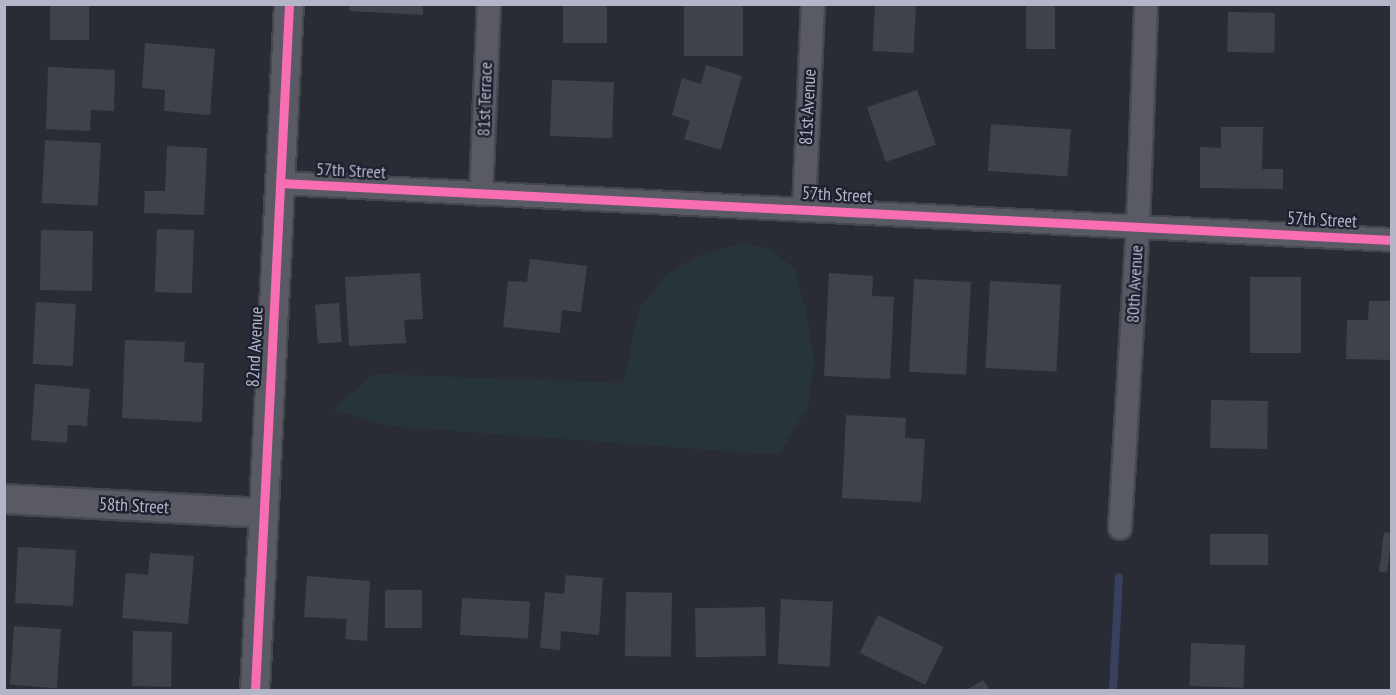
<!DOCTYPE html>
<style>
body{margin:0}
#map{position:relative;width:1396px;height:695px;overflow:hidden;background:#292c35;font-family:"PT Sans Narrow",sans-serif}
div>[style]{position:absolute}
.green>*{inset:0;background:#27353b}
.stream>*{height:8px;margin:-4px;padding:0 4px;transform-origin:4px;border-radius:4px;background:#38405e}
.building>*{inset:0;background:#40424b;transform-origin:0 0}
.roads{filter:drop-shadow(2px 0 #45474e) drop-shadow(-2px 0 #45474e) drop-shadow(0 2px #45474e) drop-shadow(0 -2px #45474e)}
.minor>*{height:22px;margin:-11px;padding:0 11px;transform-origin:11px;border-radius:11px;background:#595a64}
.tertiary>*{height:28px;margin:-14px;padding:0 14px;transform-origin:14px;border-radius:14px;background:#595a64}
.cycleway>*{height:9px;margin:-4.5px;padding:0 4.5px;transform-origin:4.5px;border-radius:4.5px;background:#f96db3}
span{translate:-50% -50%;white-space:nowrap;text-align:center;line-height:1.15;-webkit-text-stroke:4.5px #1d202f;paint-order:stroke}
.street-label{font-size:18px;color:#b3b6c6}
.frame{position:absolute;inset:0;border:6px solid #b3b6c6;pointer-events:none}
</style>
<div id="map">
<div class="green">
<div style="clip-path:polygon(742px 243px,769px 249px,795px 269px,807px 316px,814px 363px,808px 405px,779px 455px,390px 426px,332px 410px,374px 374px,623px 383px,639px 309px,668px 273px,700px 256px)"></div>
</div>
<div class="stream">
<div style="left:1113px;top:690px;width:113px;rotate:-87deg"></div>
</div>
<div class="building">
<div style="left:50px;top:4px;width:39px;height:36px"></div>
<div style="clip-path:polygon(350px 4px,423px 4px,423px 15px,349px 11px)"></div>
<div style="left:563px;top:4px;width:44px;height:39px"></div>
<div style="left:684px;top:4px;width:59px;height:52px"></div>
<div style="left:875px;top:4px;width:41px;height:47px;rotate:3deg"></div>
<div style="left:1026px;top:4px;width:29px;height:45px"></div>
<div style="left:1228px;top:12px;width:47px;height:40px;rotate:1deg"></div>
<div style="clip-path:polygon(145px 43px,215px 49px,210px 115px,164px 111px,165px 90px,142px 88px)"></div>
<div style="clip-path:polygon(706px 65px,742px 76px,721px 150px,684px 139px,690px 121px,672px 115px,682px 78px,701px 84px)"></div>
<div style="clip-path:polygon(48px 67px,115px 70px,114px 111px,91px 110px,90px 131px,46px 129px)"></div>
<div style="left:552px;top:80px;width:62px;height:56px;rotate:2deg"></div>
<div style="left:917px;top:90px;width:58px;height:53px;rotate:71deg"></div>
<div style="left:991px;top:124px;width:80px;height:47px;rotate:4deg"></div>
<div style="clip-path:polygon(1221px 127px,1263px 127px,1262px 169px,1283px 169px,1283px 189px,1200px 188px,1200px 147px,1221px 148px)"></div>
<div style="left:45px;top:140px;width:56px;height:63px;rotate:3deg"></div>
<div style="clip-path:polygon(167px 146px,207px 148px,204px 215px,144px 213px,145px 191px,165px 191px)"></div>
<div style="left:157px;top:229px;width:37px;height:63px;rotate:2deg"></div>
<div style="left:41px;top:230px;width:52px;height:60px;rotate:1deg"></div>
<div style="clip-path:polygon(530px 259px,587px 266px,581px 312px,562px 310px,560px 333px,503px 327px,508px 281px,527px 282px)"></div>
<div style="clip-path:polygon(420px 273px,423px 319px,404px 320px,406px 343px,349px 346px,345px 277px)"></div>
<div style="clip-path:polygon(829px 273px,873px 276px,872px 296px,894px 297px,890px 379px,824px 376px)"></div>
<div style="left:1250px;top:277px;width:51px;height:76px"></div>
<div style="left:914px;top:279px;width:57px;height:93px;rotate:3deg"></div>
<div style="left:990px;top:281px;width:71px;height:87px;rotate:3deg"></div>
<div style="clip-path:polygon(1369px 301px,1392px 301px,1392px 360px,1346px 359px,1347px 320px,1368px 320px)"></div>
<div style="left:36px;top:302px;width:40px;height:62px;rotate:3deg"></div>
<div style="left:339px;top:303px;width:39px;height:24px;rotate:86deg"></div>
<div style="clip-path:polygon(125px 340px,185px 342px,184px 362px,204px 363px,202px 422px,122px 418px)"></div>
<div style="clip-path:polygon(35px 384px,90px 389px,87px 426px,68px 425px,67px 443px,31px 440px)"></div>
<div style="left:1211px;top:400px;width:57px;height:48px;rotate:1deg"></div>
<div style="clip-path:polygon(846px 415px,906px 418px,905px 438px,925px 439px,921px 502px,842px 498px)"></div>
<div style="left:1384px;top:532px;width:8px;height:40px;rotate:7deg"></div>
<div style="left:1268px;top:534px;width:31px;height:58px;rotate:90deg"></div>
<div style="left:18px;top:547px;width:58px;height:56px;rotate:3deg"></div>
<div style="clip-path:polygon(150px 553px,194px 556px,188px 624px,122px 618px,126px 573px,148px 575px)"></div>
<div style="clip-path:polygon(566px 575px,603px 578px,599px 635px,561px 631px,560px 650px,540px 648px,545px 592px,564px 594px)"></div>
<div style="clip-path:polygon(307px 576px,370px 581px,367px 641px,345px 639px,347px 619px,304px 617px)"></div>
<div style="left:385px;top:590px;width:37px;height:38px"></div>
<div style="left:626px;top:592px;width:46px;height:64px;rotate:1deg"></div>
<div style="left:462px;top:598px;width:68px;height:37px;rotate:3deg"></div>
<div style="left:781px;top:599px;width:52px;height:65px;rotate:3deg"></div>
<div style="left:765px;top:607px;width:49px;height:70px;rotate:89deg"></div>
<div style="left:878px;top:615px;width:73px;height:42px;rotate:26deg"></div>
<div style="left:14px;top:626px;width:47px;height:59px;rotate:4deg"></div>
<div style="left:133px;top:631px;width:39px;height:55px;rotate:1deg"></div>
<div style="left:1191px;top:643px;width:54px;height:43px;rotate:2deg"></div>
<div style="clip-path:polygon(983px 680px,990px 690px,966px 690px)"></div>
</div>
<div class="roads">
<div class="minor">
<div style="left:280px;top:183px;width:1113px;rotate:2.93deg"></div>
<div style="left:481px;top:194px;width:190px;rotate:-87.6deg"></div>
<div style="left:804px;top:210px;width:206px;rotate:-87.5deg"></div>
<div style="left:1120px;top:528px;width:302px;rotate:-86.6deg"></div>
<div style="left:1138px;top:227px;width:223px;rotate:-87.9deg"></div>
</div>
<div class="tertiary">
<div style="left:4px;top:499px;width:260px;rotate:3.1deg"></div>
<div style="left:255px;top:690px;width:687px;rotate:-87.16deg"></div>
</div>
</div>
<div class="cycleway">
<div style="left:280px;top:183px;width:1113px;rotate:2.93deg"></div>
<div style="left:255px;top:690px;width:687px;rotate:-87.16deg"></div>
</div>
<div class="street-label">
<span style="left:485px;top:99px;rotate:-88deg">81st Terrace</span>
<span style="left:808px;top:107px;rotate:-87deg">81st Avenue</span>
<span style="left:351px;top:171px;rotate:3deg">57th Street</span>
<span style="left:837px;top:195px;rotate:3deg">57th Street</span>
<span style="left:1322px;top:220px;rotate:3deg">57th Street</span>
<span style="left:1135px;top:284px;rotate:-87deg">80th Avenue</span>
<span style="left:255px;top:347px;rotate:-87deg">82nd Avenue</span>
<span style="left:134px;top:506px;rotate:3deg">58th Street</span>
</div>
<div class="frame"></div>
</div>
